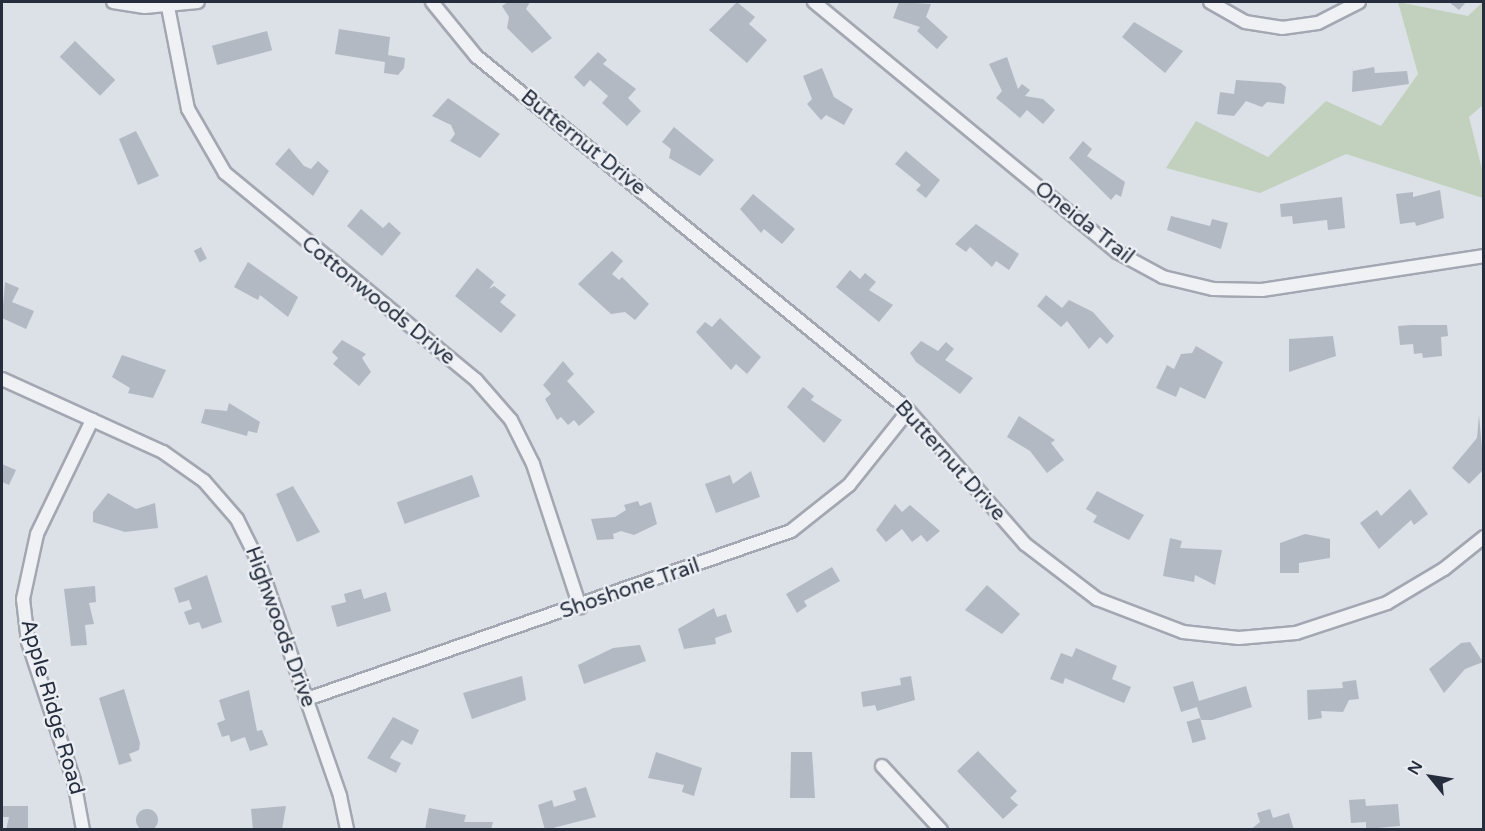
<!DOCTYPE html>
<style>
body{margin:0}
#map{position:relative;width:1485px;height:831px;overflow:hidden;background:#dce0e7;font-family:"Varela Round",sans-serif}
div>[style]{position:absolute}
.green>*{inset:0;background:#c2d1bd}
.building>*{inset:0;background:#b3b9c3;transform-origin:0 0}
.round{border-radius:50%}
.roads{filter:drop-shadow(2px 0 #a2a7b1) drop-shadow(-2px 0 #a2a7b1) drop-shadow(0 2px #a2a7b1) drop-shadow(0 -2px #a2a7b1)}
.minor>*{height:12px;margin:-6px;padding:0 6px;transform-origin:6px;border-radius:6px;background:#eff1f5}
span{translate:-50% -50%;white-space:nowrap;text-align:center;line-height:1.15;-webkit-text-stroke:5px #ebeff4;paint-order:stroke}
.street-label{font-size:21px;color:#262e3d}
.frame{position:absolute;inset:0;border:3px solid #262e3d;pointer-events:none}
.north{position:absolute;left:1401px;top:747px;width:60px;height:60px;-webkit-text-stroke:4px #ebeff4;paint-order:stroke;rotate:300deg;font-size:16px;font-weight:700;line-height:24px;text-align:center;color:#262e3d}
.north::after{content:'';display:block;margin:auto;width:21px;height:27px;background:#262e3d;clip-path:polygon(50% 0,100% 100%,50% 72%,0 100%)}
</style>
<div id="map">
<div class="green">
<div style="clip-path:polygon(1398px 2px,1468px 16px,1483px 2px,1483px 105px,1469px 117px,1483px 173px,1483px 198px,1346px 154px,1260px 193px,1166px 168px,1196px 121px,1268px 157px,1326px 101px,1381px 126px,1418px 74px)"></div>
</div>
<div class="building">
<div style="clip-path:polygon(508px 2px,530px 2px,526px 9px,552px 38px,532px 53px,507px 28px,509px 17px,502px 6px)"></div>
<div style="clip-path:polygon(737px 2px,755px 17px,749px 24px,767px 40px,747px 63px,709px 30px)"></div>
<div style="clip-path:polygon(899px 2px,931px 4px,926px 17px,948px 37px,937px 49px,917px 31px,920px 27px,893px 18px)"></div>
<div style="clip-path:polygon(1449px 2px,1466px 2px,1459px 10px)"></div>
<div style="clip-path:polygon(1134px 22px,1183px 51px,1165px 73px,1122px 37px)"></div>
<div style="clip-path:polygon(339px 29px,390px 37px,388px 55px,405px 58px,404px 68px,398px 75px,384px 73px,385px 62px,335px 54px)"></div>
<div style="left:267px;top:31px;width:20px;height:57px;rotate:75deg"></div>
<div style="left:75px;top:41px;width:56px;height:22px;rotate:44deg"></div>
<div style="clip-path:polygon(598px 52px,607px 60px,603px 64px,636px 89px,628px 98px,641px 111px,627px 126px,602px 103px,608px 96px,590px 80px,584px 87px,574px 77px)"></div>
<div style="clip-path:polygon(1007px 57px,1018px 89px,1022px 84px,1030px 90px,1025px 96px,1043px 99px,1055px 110px,1043px 124px,1027px 110px,1020px 118px,996px 98px,1002px 91px,989px 64px)"></div>
<div style="clip-path:polygon(1353px 66px,1353px 71px,1374px 67px,1375px 73px,1407px 71px,1409px 84px,1352px 92px)"></div>
<div style="clip-path:polygon(822px 68px,834px 97px,853px 109px,844px 125px,826px 115px,821px 120px,807px 104px,812px 99px,803px 76px)"></div>
<div style="clip-path:polygon(1236px 80px,1281px 83px,1286px 87px,1284px 104px,1267px 102px,1262px 107px,1246px 101px,1234px 116px,1217px 114px,1220px 92px,1234px 94px)"></div>
<div style="clip-path:polygon(448px 98px,500px 134px,480px 158px,450px 141px,455px 134px,451px 125px,432px 116px)"></div>
<div style="clip-path:polygon(674px 127px,714px 160px,700px 176px,669px 158px,671px 149px,662px 142px)"></div>
<div style="clip-path:polygon(136px 131px,159px 176px,138px 185px,119px 139px)"></div>
<div style="clip-path:polygon(1083px 141px,1092px 149px,1087px 156px,1125px 182px,1121px 197px,1116px 194px,1111px 200px,1069px 158px)"></div>
<div style="clip-path:polygon(289px 148px,304px 166px,311px 169px,318px 161px,329px 171px,313px 196px,275px 164px)"></div>
<div style="clip-path:polygon(906px 151px,940px 180px,926px 198px,916px 190px,921px 185px,895px 164px)"></div>
<div style="clip-path:polygon(1440px 190px,1444px 218px,1416px 226px,1415px 222px,1400px 224px,1396px 194px,1413px 192px,1413px 197px)"></div>
<div style="clip-path:polygon(753px 194px,795px 229px,782px 244px,764px 229px,761px 233px,740px 209px)"></div>
<div style="clip-path:polygon(1342px 197px,1345px 228px,1328px 230px,1327px 220px,1293px 224px,1292px 216px,1281px 217px,1280px 204px)"></div>
<div style="clip-path:polygon(361px 209px,383px 228px,389px 222px,401px 233px,382px 256px,347px 226px)"></div>
<div style="clip-path:polygon(1171px 216px,1210px 226px,1212px 219px,1228px 223px,1221px 249px,1167px 230px)"></div>
<div style="clip-path:polygon(976px 224px,1019px 254px,1009px 270px,996px 261px,992px 267px,970px 247px,966px 252px,955px 244px)"></div>
<div style="left:201px;top:247px;width:13px;height:8px;rotate:63deg"></div>
<div style="clip-path:polygon(612px 251px,623px 261px,612px 274px,619px 280px,622px 277px,649px 304px,635px 320px,625px 312px,611px 314px,578px 284px)"></div>
<div style="clip-path:polygon(248px 262px,298px 297px,288px 317px,260px 295px,258px 300px,234px 287px)"></div>
<div style="clip-path:polygon(477px 268px,494px 282px,489px 289px,494px 286px,506px 295px,500px 302px,516px 315px,501px 333px,455px 296px)"></div>
<div style="clip-path:polygon(850px 270px,860px 279px,865px 273px,876px 282px,869px 290px,893px 305px,879px 322px,836px 287px)"></div>
<div style="clip-path:polygon(5px 282px,19px 288px,12px 302px,34px 311px,26px 329px,2px 318px)"></div>
<div style="clip-path:polygon(1046px 295px,1062px 308px,1069px 300px,1093px 312px,1114px 336px,1107px 344px,1100px 337px,1089px 349px,1067px 321px,1061px 327px,1037px 306px)"></div>
<div style="clip-path:polygon(720px 318px,761px 357px,747px 374px,736px 364px,731px 370px,696px 332px,705px 322px,712px 327px)"></div>
<div style="clip-path:polygon(1411px 325px,1447px 325px,1448px 336px,1441px 337px,1442px 356px,1423px 358px,1422px 353px,1414px 354px,1413px 344px,1400px 345px,1398px 326px)"></div>
<div style="clip-path:polygon(1333px 336px,1336px 356px,1289px 372px,1289px 339px)"></div>
<div style="clip-path:polygon(342px 340px,366px 354px,362px 358px,371px 372px,359px 386px,333px 364px,338px 358px,332px 352px)"></div>
<div style="clip-path:polygon(921px 341px,938px 351px,946px 342px,954px 349px,945px 360px,973px 378px,960px 394px,916px 362px,910px 353px)"></div>
<div style="clip-path:polygon(1196px 346px,1223px 362px,1205px 399px,1180px 387px,1176px 397px,1156px 388px,1167px 365px,1174px 369px,1181px 354px,1192px 353px)"></div>
<div style="clip-path:polygon(122px 355px,166px 370px,153px 398px,128px 393px,130px 388px,112px 377px)"></div>
<div style="clip-path:polygon(563px 361px,574px 374px,567px 381px,595px 412px,579px 426px,574px 420px,568px 425px,561px 417px,557px 420px,545px 399px,551px 394px,543px 385px)"></div>
<div style="clip-path:polygon(803px 387px,814px 396px,811px 400px,842px 420px,824px 443px,787px 407px)"></div>
<div style="clip-path:polygon(229px 403px,260px 422px,257px 433px,248px 431px,247px 436px,201px 423px,205px 409px,227px 411px)"></div>
<div style="clip-path:polygon(1479px 415px,1484px 469px,1469px 484px,1452px 468px,1477px 438px)"></div>
<div style="clip-path:polygon(1019px 416px,1055px 440px,1051px 443px,1064px 460px,1047px 473px,1030px 451px,1007px 437px)"></div>
<div style="clip-path:polygon(2px 464px,16px 470px,9px 485px,2px 482px)"></div>
<div style="clip-path:polygon(751px 471px,760px 497px,716px 513px,705px 484px,730px 475px,733px 484px)"></div>
<div style="left:472px;top:475px;width:23px;height:80px;rotate:70deg"></div>
<div style="clip-path:polygon(293px 486px,320px 532px,297px 542px,276px 494px)"></div>
<div style="clip-path:polygon(1410px 489px,1428px 514px,1414px 525px,1411px 520px,1379px 549px,1360px 523px,1377px 510px,1381px 516px)"></div>
<div style="clip-path:polygon(1097px 491px,1144px 515px,1129px 540px,1093px 522px,1097px 516px,1086px 509px)"></div>
<div style="clip-path:polygon(108px 493px,136px 509px,155px 503px,158px 528px,125px 532px,93px 522px,93px 512px)"></div>
<div style="clip-path:polygon(638px 501px,640px 506px,651px 502px,657px 524px,634px 535px,621px 531px,613px 534px,614px 539px,597px 540px,591px 519px,615px 517px,626px 510px,624px 505px)"></div>
<div style="clip-path:polygon(895px 504px,902px 512px,910px 505px,940px 531px,927px 542px,921px 535px,912px 542px,902px 529px,886px 542px,876px 530px)"></div>
<div style="clip-path:polygon(1305px 534px,1330px 539px,1330px 558px,1299px 563px,1299px 573px,1280px 573px,1280px 543px)"></div>
<div style="clip-path:polygon(1170px 538px,1182px 541px,1180px 548px,1222px 550px,1215px 585px,1195px 575px,1194px 582px,1163px 576px)"></div>
<div style="clip-path:polygon(832px 567px,840px 581px,804px 601px,807px 606px,797px 613px,786px 594px)"></div>
<div style="clip-path:polygon(207px 575px,222px 622px,202px 629px,199px 622px,189px 625px,184px 612px,192px 609px,189px 600px,179px 603px,174px 588px)"></div>
<div style="clip-path:polygon(987px 585px,1020px 614px,1002px 634px,965px 610px)"></div>
<div style="clip-path:polygon(95px 586px,96px 602px,89px 603px,94px 624px,85px 625px,87px 645px,71px 646px,64px 589px)"></div>
<div style="clip-path:polygon(361px 589px,364px 599px,386px 592px,391px 611px,337px 627px,331px 606px,346px 602px,344px 594px)"></div>
<div style="clip-path:polygon(714px 608px,717px 617px,726px 614px,732px 632px,715px 638px,716px 644px,684px 649px,678px 629px)"></div>
<div style="clip-path:polygon(1470px 642px,1483px 662px,1465px 669px,1444px 693px,1429px 669px,1461px 643px)"></div>
<div style="clip-path:polygon(640px 645px,646px 661px,584px 684px,578px 665px,613px 648px)"></div>
<div style="clip-path:polygon(1076px 648px,1117px 666px,1112px 679px,1131px 687px,1124px 703px,1065px 678px,1063px 684px,1050px 679px,1061px 653px,1072px 657px)"></div>
<div style="clip-path:polygon(522px 676px,526px 700px,472px 719px,463px 693px)"></div>
<div style="clip-path:polygon(911px 676px,915px 700px,877px 711px,875px 705px,863px 707px,861px 692px,901px 685px,900px 678px)"></div>
<div style="clip-path:polygon(1356px 680px,1359px 699px,1349px 700px,1343px 712px,1321px 711px,1322px 718px,1308px 720px,1307px 690px,1343px 688px,1342px 682px)"></div>
<div style="clip-path:polygon(1193px 681px,1199px 701px,1246px 686px,1252px 707px,1212px 720px,1201px 720px,1197px 707px,1181px 712px,1173px 687px)"></div>
<div style="clip-path:polygon(124px 689px,140px 743px,139px 750px,129px 754px,132px 761px,119px 765px,99px 698px)"></div>
<div style="clip-path:polygon(249px 690px,257px 731px,262px 730px,268px 745px,250px 751px,245px 737px,231px 742px,229px 735px,222px 737px,217px 723px,225px 720px,219px 700px)"></div>
<div style="clip-path:polygon(393px 717px,419px 730px,412px 745px,402px 740px,392px 754px,390px 758px,401px 763px,396px 773px,367px 758px)"></div>
<div style="left:1200px;top:718px;width:22px;height:14px;rotate:74deg"></div>
<div style="clip-path:polygon(978px 751px,1017px 791px,1010px 798px,1018px 805px,1003px 819px,957px 771px)"></div>
<div style="clip-path:polygon(656px 752px,702px 768px,694px 796px,682px 792px,684px 785px,648px 778px)"></div>
<div style="clip-path:polygon(791px 752px,812px 752px,815px 798px,790px 798px)"></div>
<div style="clip-path:polygon(586px 787px,596px 817px,545px 830px,538px 805px,552px 800px,554px 807px,576px 800px,573px 791px)"></div>
<div style="clip-path:polygon(1365px 799px,1366px 806px,1398px 804px,1400px 826px,1366px 829px,1366px 822px,1351px 823px,1349px 800px)"></div>
<div style="clip-path:polygon(2px 806px,28px 806px,28px 830px,6px 830px,9px 817px,3px 817px)"></div>
<div style="clip-path:polygon(286px 806px,282px 830px,253px 830px,251px 809px)"></div>
<div style="clip-path:polygon(429px 808px,466px 815px,464px 822px,493px 822px,491px 830px,425px 830px)"></div>
<div style="clip-path:polygon(1270px 809px,1273px 818px,1289px 813px,1294px 830px,1250px 830px,1260px 822px,1257px 813px)"></div>
<div class="round" style="left:136px;top:809px;width:22px;height:22px"></div>
</div>
<div class="roads">
<div class="minor">
<div style="left:113px;top:2px;width:32px;rotate:9deg"></div>
<div style="left:145px;top:7px;width:53px;rotate:-5.4deg"></div>
<div style="left:432px;top:2px;width:70px;rotate:50.8deg"></div>
<div style="left:476px;top:56px;width:556px;rotate:39.3deg"></div>
<div style="left:906px;top:408px;width:181px;rotate:48.8deg"></div>
<div style="left:1025px;top:544px;width:91px;rotate:37.4deg"></div>
<div style="left:1097px;top:599px;width:92px;rotate:21deg"></div>
<div style="left:1183px;top:632px;width:56px;rotate:6.1deg"></div>
<div style="left:1239px;top:638px;width:57px;rotate:-5deg"></div>
<div style="left:1296px;top:633px;width:96px;rotate:-18.2deg"></div>
<div style="left:1387px;top:603px;width:66px;rotate:-30.8deg"></div>
<div style="left:1444px;top:569px;width:51px;rotate:-38.7deg"></div>
<div style="left:814px;top:2px;width:393px;rotate:39.5deg"></div>
<div style="left:1117px;top:252px;width:52px;rotate:28.5deg"></div>
<div style="left:1163px;top:277px;width:51px;rotate:13.5deg"></div>
<div style="left:1213px;top:289px;width:49px;rotate:1.2deg"></div>
<div style="left:1262px;top:290px;width:225px;rotate:-8.7deg"></div>
<div style="left:1210px;top:2px;width:40px;rotate:29.7deg"></div>
<div style="left:1245px;top:22px;width:37px;rotate:9deg"></div>
<div style="left:1282px;top:28px;width:36px;rotate:-8deg"></div>
<div style="left:1318px;top:23px;width:46px;rotate:-27.1deg"></div>
<div style="left:168px;top:7px;width:104px;rotate:78.9deg"></div>
<div style="left:188px;top:109px;width:74px;rotate:60deg"></div>
<div style="left:225px;top:173px;width:325px;rotate:39.5deg"></div>
<div style="left:476px;top:380px;width:53px;rotate:48.8deg"></div>
<div style="left:511px;top:420px;width:49px;rotate:63.4deg"></div>
<div style="left:533px;top:464px;width:151px;rotate:71.8deg"></div>
<div style="left:2px;top:379px;width:177px;rotate:24.4deg"></div>
<div style="left:163px;top:452px;width:50px;rotate:35.3deg"></div>
<div style="left:204px;top:481px;width:50px;rotate:49deg"></div>
<div style="left:237px;top:519px;width:49px;rotate:63.4deg"></div>
<div style="left:259px;top:563px;width:247px;rotate:70.8deg"></div>
<div style="left:340px;top:796px;width:35px;rotate:78deg"></div>
<div style="left:307px;top:699px;width:512px;rotate:-19.14deg"></div>
<div style="left:791px;top:531px;width:74px;rotate:-38.4deg"></div>
<div style="left:849px;top:485px;width:95px;rotate:-51.4deg"></div>
<div style="left:882px;top:766px;width:87px;rotate:47.3deg"></div>
<div style="left:83px;top:830px;width:50px;rotate:-100.4deg"></div>
<div style="left:74px;top:781px;width:146px;rotate:-108.3deg"></div>
<div style="left:28px;top:642px;width:43px;rotate:-96.6deg"></div>
<div style="left:23px;top:599px;width:66px;rotate:-77.8deg"></div>
<div style="left:37px;top:534px;width:127px;rotate:-64.2deg"></div>
</div>
</div>
<div class="street-label">
<span style="left:583px;top:143px;rotate:39deg">Butternut Drive</span>
<span style="left:1084px;top:223px;rotate:38deg">Oneida Trail</span>
<span style="left:378px;top:301px;rotate:39deg">Cottonwoods Drive</span>
<span style="left:950px;top:461px;rotate:48deg">Butternut Drive</span>
<span style="left:630px;top:589px;rotate:-19deg">Shoshone Trail</span>
<span style="left:280px;top:627px;rotate:70deg">Highwoods Drive</span>
<span style="left:52px;top:707px;rotate:74deg">Apple Ridge Road</span>
</div>
<div class="frame"></div>
<div class="north">N</div>
</div>
